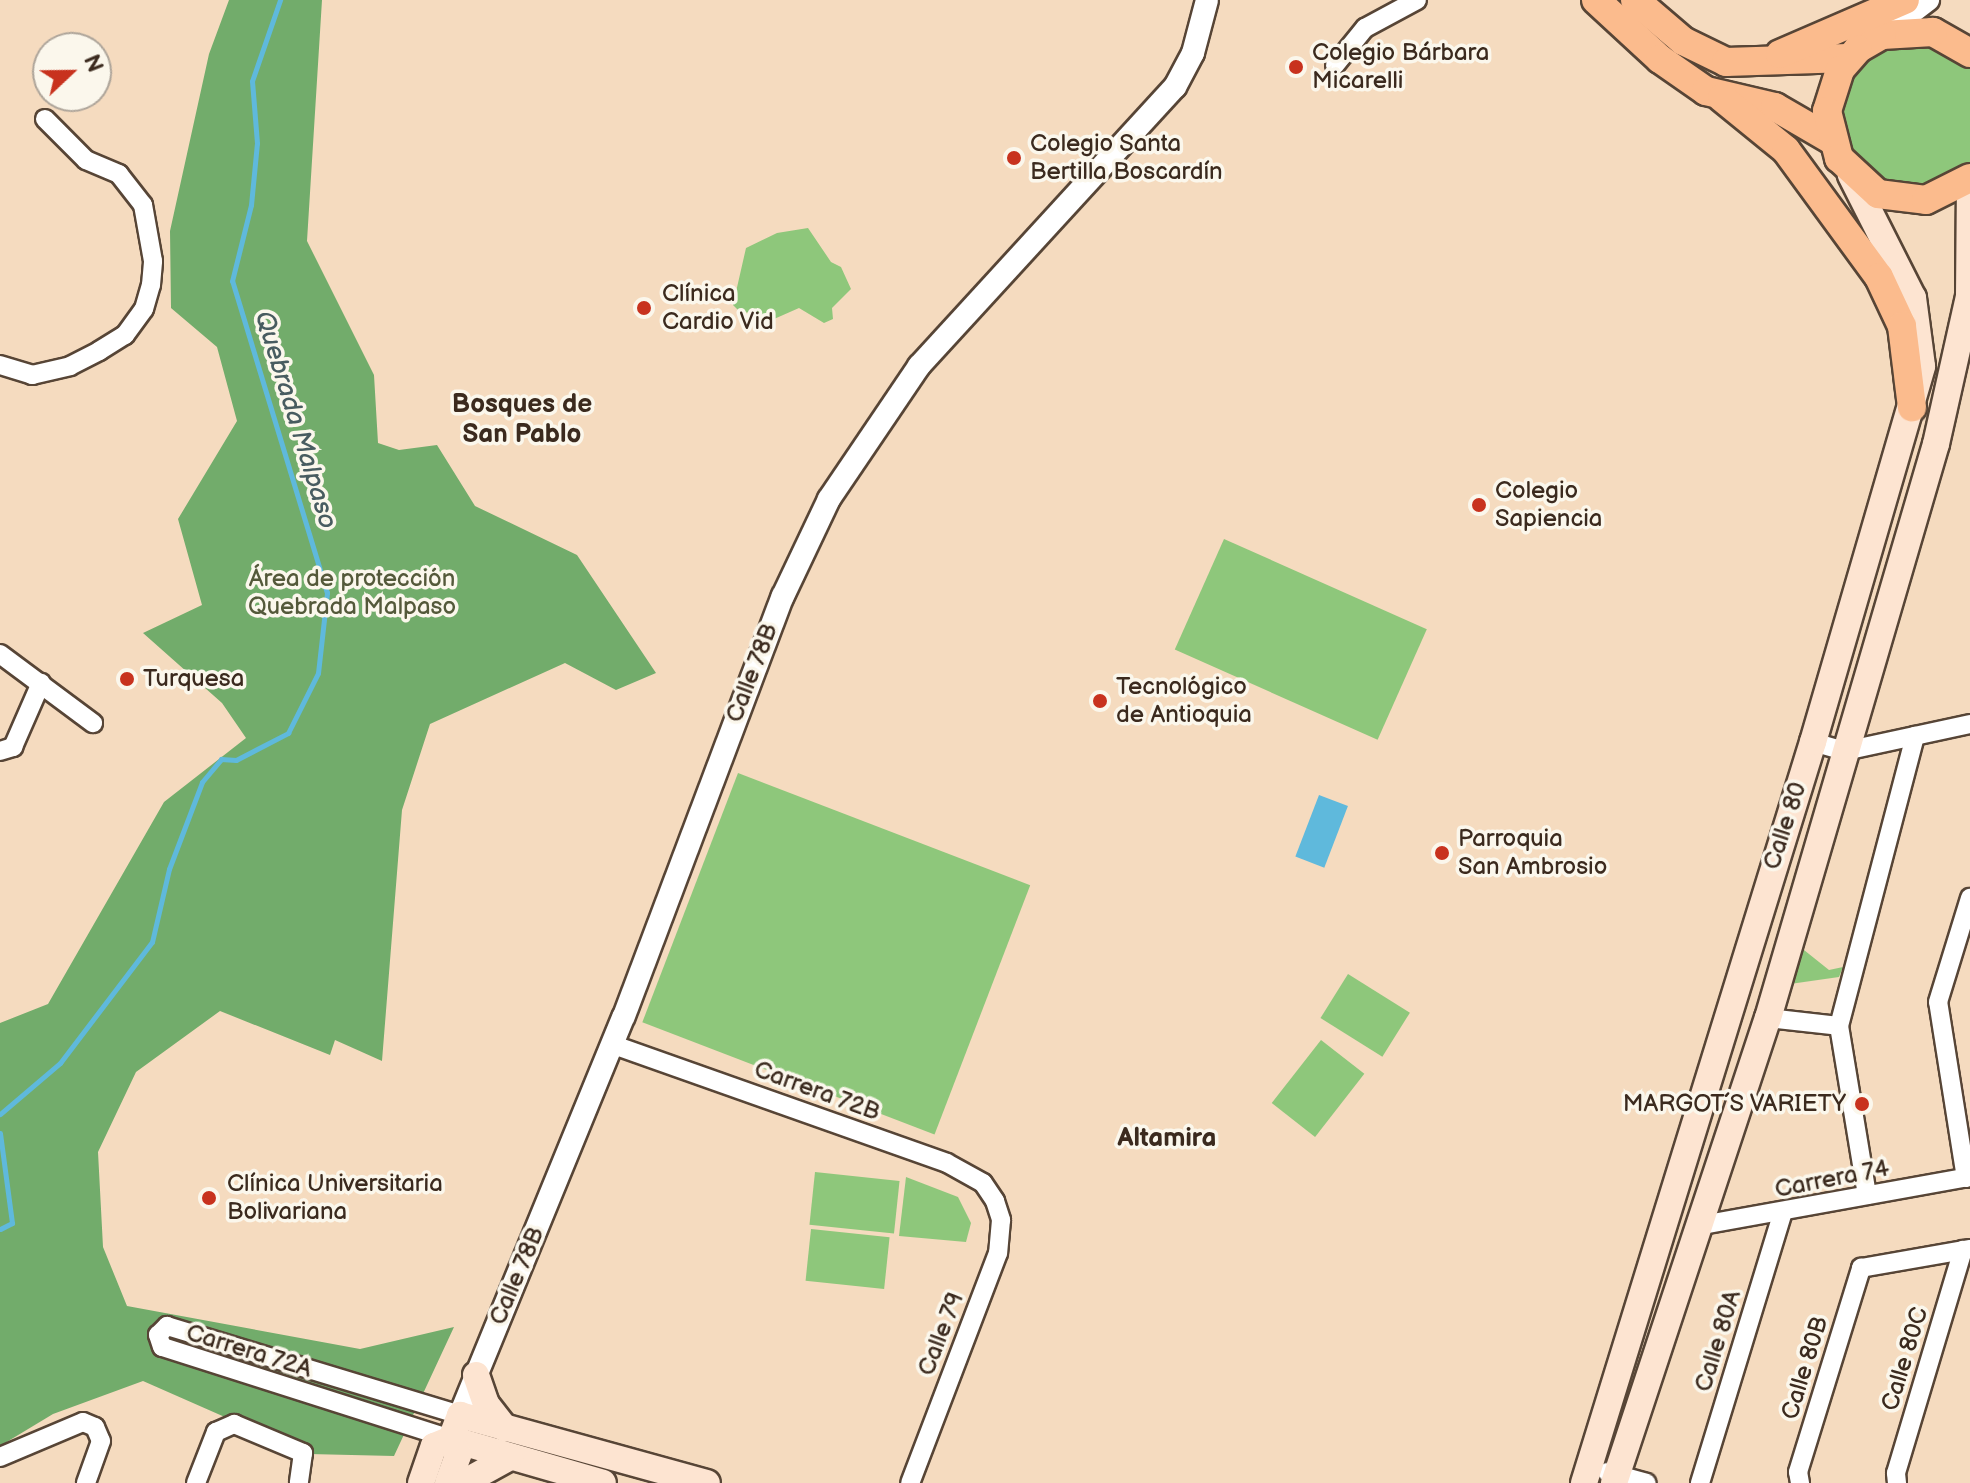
<!DOCTYPE html>
<meta charset="utf-8">
<style>
body{margin:0}
#map{position:relative;width:1970px;height:1483px;overflow:hidden;background:#f5dbbf;font-family:"Balsamiq Sans",sans-serif}
div>[style]{position:absolute}
.green>*{inset:0;background:#8ec77b;transform-origin:0 0}
.forest>*{inset:0;background:#72ac6b}
.water>*{inset:0;background:#5fb9dc;transform-origin:0 0}
.stream>*{height:5px;margin:-2.5px;padding:0 2.5px;transform-origin:2.5px;border-radius:2.5px;background:#5fb9dc}
.roads{filter:drop-shadow(2px 0 #574536) drop-shadow(-2px 0 #574536) drop-shadow(0 2px #574536) drop-shadow(0 -2px #574536)}
.minor>*{height:18px;margin:-9px;padding:0 9px;transform-origin:9px;border-radius:9px;background:#fff}
.tertiary>*{height:22px;margin:-11px;padding:0 11px;transform-origin:11px;border-radius:11px;background:#fff}
.secondary>*{height:26px;margin:-13px;padding:0 13px;transform-origin:13px;border-radius:13px;background:#fde4d1}
.primary>*{height:28px;margin:-14px;padding:0 14px;transform-origin:14px;border-radius:14px;background:#fbbb8d}
.dots>*{width:22px;height:22px;translate:-50% -50%;box-sizing:border-box;border:4px solid #fbf7ec;border-radius:50%}
span{translate:-50% -50%;white-space:nowrap;text-align:center;line-height:1.15;-webkit-text-stroke:7px #fbf7ec;paint-order:stroke}
.poi-label{font-size:24px;color:#3b2a1e}
.left{translate:0 -50%;text-align:left}
.right{translate:-100% -50%;text-align:right}
.park-label{font-size:24px;color:#54593a}
.street-label{font-size:24px;color:#3b2a1e}
.neighbourhood-label{font-size:26px;color:#3b2a1e;font-weight:700}
.water-label{font-size:26px;color:#485c60;font-style:italic}
.north{position:absolute;left:32px;top:32px;width:80px;height:80px;box-sizing:border-box;background:#fbf7ec;border:2px solid #aea59a;border-radius:50%;rotate:68deg;font-size:22px;font-weight:700;line-height:32px;text-align:center;color:#3b2a1e}
.north::after{content:'';display:block;margin:auto;width:28px;height:36px;background:#c8321e;clip-path:polygon(50% 0,100% 100%,50% 72%,0 100%)}
</style>
<div id="map">
<div class="green">
<div style="clip-path:polygon(1923px 41px,1970px 67px,1970px 162px,1961px 173px,1916px 190px,1891px 186px,1852px 157px,1839px 110px,1857px 65px,1876px 50px)"></div>
<div style="clip-path:polygon(808px 228px,831px 262px,841px 267px,851px 289px,832px 308px,833px 319px,824px 323px,799px 308px,765px 323px,753px 312px,741px 313px,733px 305px,746px 248px,777px 233px)"></div>
<div style="left:1224px;top:539px;width:222px;height:121px;rotate:24deg"></div>
<div style="left:738px;top:773px;width:313px;height:267px;rotate:21deg"></div>
<div style="clip-path:polygon(1799px 946px,1829px 970px,1843px 967px,1839px 977px,1790px 984px)"></div>
<div style="left:1348px;top:974px;width:73px;height:52px;rotate:32deg"></div>
<div style="left:1321px;top:1040px;width:55px;height:80px;rotate:38deg"></div>
<div style="left:815px;top:1172px;width:85px;height:53px;rotate:6deg"></div>
<div style="clip-path:polygon(906px 1177px,958px 1197px,971px 1223px,966px 1242px,899px 1236px)"></div>
<div style="left:811px;top:1229px;width:79px;height:52px;rotate:6deg"></div>
</div>
<div class="forest">
<div style="clip-path:polygon(229px 0,322px 0,307px 241px,374px 375px,378px 443px,399px 450px,437px 445px,475px 506px,577px 555px,656px 673px,616px 690px,565px 663px,430px 724px,402px 810px,382px 1061px,335px 1040px,330px 1055px,220px 1011px,136px 1072px,98px 1152px,103px 1247px,127px 1306px,360px 1349px,454px 1327px,394px 1456px,309px 1454px,143px 1381px,53px 1414px,0 1446px,0 1023px,48px 1004px,164px 802px,246px 738px,222px 703px,143px 633px,202px 605px,178px 519px,237px 421px,217px 347px,171px 308px,170px 231px,209px 54px)"></div>
</div>
<div class="water">
<div style="left:1319px;top:795px;width:31px;height:66px;rotate:21deg"></div>
</div>
<div class="stream">
<div style="left:0;top:1114px;width:79px;rotate:-40.4deg"></div>
<div style="left:60px;top:1063px;width:152px;rotate:-52.8deg"></div>
<div style="left:152px;top:942px;width:75px;rotate:-76.9deg"></div>
<div style="left:169px;top:869px;width:93px;rotate:-69.2deg"></div>
<div style="left:202px;top:782px;width:30px;rotate:-50deg"></div>
<div style="left:221px;top:759px;width:15px;rotate:4deg"></div>
<div style="left:236px;top:760px;width:59px;rotate:-27.4deg"></div>
<div style="left:288px;top:733px;width:67px;rotate:-63.4deg"></div>
<div style="left:318px;top:673px;width:81px;rotate:-83.6deg"></div>
<div style="left:327px;top:593px;width:326px;rotate:-106.9deg"></div>
<div style="left:232px;top:281px;width:78px;rotate:-76deg"></div>
<div style="left:251px;top:205px;width:62px;rotate:-84.5deg"></div>
<div style="left:257px;top:143px;width:62px;rotate:-94.6deg"></div>
<div style="left:252px;top:81px;width:86px;rotate:-70.9deg"></div>
<div style="left:0;top:1133px;width:91px;rotate:82.4deg"></div>
<div style="left:12px;top:1223px;width:13px;rotate:153deg"></div>
</div>
<div class="roads">
<div class="minor">
<div style="left:1335px;top:65px;width:48px;rotate:-51deg"></div>
<div style="left:1365px;top:28px;width:59px;rotate:-28.3deg"></div>
<div style="left:0;top:365px;width:34px;rotate:17deg"></div>
<div style="left:32px;top:375px;width:39px;rotate:-13deg"></div>
<div style="left:70px;top:366px;width:33px;rotate:-27deg"></div>
<div style="left:99px;top:351px;width:31px;rotate:-32deg"></div>
<div style="left:125px;top:335px;width:32px;rotate:-54deg"></div>
<div style="left:144px;top:309px;width:25px;rotate:-74deg"></div>
<div style="left:151px;top:285px;width:24px;rotate:-85deg"></div>
<div style="left:153px;top:261px;width:57px;rotate:-100.1deg"></div>
<div style="left:143px;top:205px;width:39px;rotate:-128deg"></div>
<div style="left:119px;top:174px;width:36px;rotate:-157deg"></div>
<div style="left:86px;top:160px;width:58px;rotate:-135deg"></div>
<div style="left:0;top:654px;width:116px;rotate:36.6deg"></div>
<div style="left:1813px;top:742px;width:33px;rotate:16deg"></div>
<div style="left:1845px;top:751px;width:128px;rotate:-12.2deg"></div>
<div style="left:0;top:751px;width:14px;rotate:-17deg"></div>
<div style="left:13px;top:747px;width:70px;rotate:-66.4deg"></div>
<div style="left:1768px;top:1018px;width:71px;rotate:6.4deg"></div>
<div style="left:611px;top:1044px;width:356px;rotate:19.5deg"></div>
<div style="left:947px;top:1163px;width:41px;rotate:29.1deg"></div>
<div style="left:983px;top:1183px;width:22px;rotate:56deg"></div>
<div style="left:995px;top:1201px;width:20px;rotate:72deg"></div>
<div style="left:1001px;top:1220px;width:33px;rotate:95deg"></div>
<div style="left:998px;top:1253px;width:246px;rotate:110.9deg"></div>
<div style="left:1966px;top:1178px;width:178px;rotate:-99deg"></div>
<div style="left:1938px;top:1002px;width:109px;rotate:-72.9deg"></div>
<div style="left:1867px;top:1195px;width:171px;rotate:-99.4deg"></div>
<div style="left:1839px;top:1026px;width:300px;rotate:-75.3deg"></div>
<div style="left:1702px;top:1225px;width:272px;rotate:-10.2deg"></div>
<div style="left:451px;top:1439px;width:303px;rotate:-162.3deg"></div>
<div style="left:162px;top:1347px;width:13px;rotate:-108deg"></div>
<div style="left:158px;top:1335px;width:13px;rotate:-45deg"></div>
<div style="left:167px;top:1326px;width:306px;rotate:16.9deg"></div>
<div style="left:0;top:1457px;width:90px;rotate:-22.9deg"></div>
<div style="left:83px;top:1422px;width:13px;rotate:23deg"></div>
<div style="left:95px;top:1427px;width:15px;rotate:67deg"></div>
<div style="left:101px;top:1441px;width:45px;rotate:109.7deg"></div>
<div style="left:1607px;top:1472px;width:41px;rotate:15.4deg"></div>
<div style="left:196px;top:1483px;width:55px;rotate:-68.6deg"></div>
<div style="left:216px;top:1432px;width:20px;rotate:-24deg"></div>
<div style="left:234px;top:1424px;width:75px;rotate:22.8deg"></div>
<div style="left:303px;top:1453px;width:30px;rotate:98deg"></div>
<div style="left:1700px;top:1483px;width:281px;rotate:-73deg"></div>
<div style="left:1800px;top:1483px;width:11px;rotate:-100deg"></div>
<div style="left:1798px;top:1472px;width:214px;rotate:-72.8deg"></div>
<div style="left:1861px;top:1268px;width:111px;rotate:-9.9deg"></div>
<div style="left:1897px;top:1483px;width:10px;rotate:-96deg"></div>
<div style="left:1896px;top:1473px;width:233px;rotate:-73.3deg"></div>
</div>
<div class="tertiary">
<div style="left:1882px;top:35px;width:58px;rotate:-37.3deg"></div>
<div style="left:460px;top:1415px;width:431px;rotate:-67.7deg"></div>
<div style="left:624px;top:1016px;width:449px;rotate:-69.3deg"></div>
<div style="left:783px;top:596px;width:107px;rotate:-64.6deg"></div>
<div style="left:829px;top:499px;width:161px;rotate:-55.9deg"></div>
<div style="left:919px;top:366px;width:379px;rotate:-47.5deg"></div>
<div style="left:1175px;top:87px;width:38px;rotate:-62deg"></div>
<div style="left:1193px;top:53px;width:55px;rotate:-75.2deg"></div>
</div>
<div class="secondary">
<div style="left:476px;top:1375px;width:31px;rotate:71deg"></div>
<div style="left:486px;top:1404px;width:31px;rotate:52deg"></div>
<div style="left:451px;top:1439px;width:158px;rotate:16.1deg"></div>
<div style="left:421px;top:1483px;width:39px;rotate:-71deg"></div>
<div style="left:434px;top:1446px;width:18px;rotate:-22deg"></div>
<div style="left:448px;top:1483px;width:30px;rotate:-70deg"></div>
<div style="left:458px;top:1455px;width:17px;rotate:-114deg"></div>
<div style="left:451px;top:1439px;width:26px;rotate:-69deg"></div>
<div style="left:460px;top:1415px;width:256px;rotate:15.4deg"></div>
<div style="left:463px;top:1483px;width:54px;rotate:-29deg"></div>
<div style="left:1584px;top:1483px;width:776px;rotate:-72.83deg"></div>
<div style="left:1813px;top:742px;width:391px;rotate:-73.8deg"></div>
<div style="left:1922px;top:366px;width:69px;rotate:-97.5deg"></div>
<div style="left:1913px;top:298px;width:138px;rotate:-116.8deg"></div>
<div style="left:1614px;top:1483px;width:490px;rotate:-71.7deg"></div>
<div style="left:1768px;top:1018px;width:598px;rotate:-73.69deg"></div>
<div style="left:1936px;top:444px;width:152px;rotate:-77.4deg"></div>
<div style="left:1969px;top:296px;width:117px;rotate:-89.5deg"></div>
</div>
<div class="primary">
<div style="left:1596px;top:0;width:87px;rotate:42.7deg"></div>
<div style="left:1660px;top:59px;width:56px;rotate:34.8deg"></div>
<div style="left:1706px;top:91px;width:71px;rotate:13.1deg"></div>
<div style="left:1775px;top:107px;width:64px;rotate:30.2deg"></div>
<div style="left:1635px;top:0;width:63px;rotate:40.5deg"></div>
<div style="left:1683px;top:41px;width:48px;rotate:26deg"></div>
<div style="left:1726px;top:62px;width:122px;rotate:-1.9deg"></div>
<div style="left:1970px;top:53px;width:43px;rotate:-150.4deg"></div>
<div style="left:1933px;top:32px;width:51px;rotate:176.6deg"></div>
<div style="left:1882px;top:35px;width:28px;rotate:150deg"></div>
<div style="left:1858px;top:49px;width:28px;rotate:131deg"></div>
<div style="left:1840px;top:70px;width:43px;rotate:107.6deg"></div>
<div style="left:1827px;top:111px;width:49px;rotate:75.7deg"></div>
<div style="left:1839px;top:158px;width:53px;rotate:42.7deg"></div>
<div style="left:1878px;top:194px;width:48px;rotate:7.1deg"></div>
<div style="left:1926px;top:200px;width:49px;rotate:-26.6deg"></div>
<div style="left:1780px;top:54px;width:136px;rotate:-23.4deg"></div>
<div style="left:1722px;top:98px;width:82px;rotate:39.1deg"></div>
<div style="left:1786px;top:150px;width:157px;rotate:53.8deg"></div>
<div style="left:1879px;top:277px;width:54px;rotate:64.9deg"></div>
<div style="left:1902px;top:326px;width:82px;rotate:83deg"></div>
</div>
</div>
<div class="dots">
<div style="left:1296px;top:67px;background:#c8321e"></div>
<div style="left:1014px;top:158px;background:#c8321e"></div>
<div style="left:644px;top:308px;background:#c8321e"></div>
<div style="left:1479px;top:505px;background:#c8321e"></div>
<div style="left:127px;top:679px;background:#c8321e"></div>
<div style="left:1100px;top:701px;background:#c8321e"></div>
<div style="left:1442px;top:853px;background:#c8321e"></div>
<div style="left:1862px;top:1104px;background:#c8321e"></div>
<div style="left:209px;top:1198px;background:#c8321e"></div>
</div>
<div class="poi-label">
<span class="left" style="left:1312px;top:67px">Colegio Bárbara<br>Micarelli</span>
<span class="left" style="left:1030px;top:158px">Colegio Santa<br>Bertilla Boscardín</span>
<span class="left" style="left:662px;top:308px">Clínica<br>Cardio Vid</span>
<span class="left" style="left:1495px;top:505px">Colegio<br>Sapiencia</span>
<span class="left" style="left:143px;top:679px">Turquesa</span>
<span class="left" style="left:1116px;top:701px">Tecnológico<br>de Antioquia</span>
<span class="left" style="left:1458px;top:853px">Parroquia<br>San Ambrosio</span>
<span class="right" style="left:1846px;top:1104px">MARGOT´S VARIETY</span>
<span class="left" style="left:227px;top:1198px">Clínica Universitaria<br>Bolivariana</span>
</div>
<div class="park-label">
<span style="left:352px;top:593px">Área de protección<br>Quebrada Malpaso</span>
</div>
<div class="street-label">
<span style="left:752px;top:673px;rotate:-69deg">Calle 78B</span>
<span style="left:1785px;top:826px;rotate:-72deg">Calle 80</span>
<span style="left:817px;top:1091px;rotate:20deg">Carrera 72B</span>
<span style="left:1832px;top:1179px;rotate:-11deg">Carrera 74</span>
<span style="left:517px;top:1276px;rotate:-67deg">Calle 78B</span>
<span style="left:941px;top:1334px;rotate:-69deg">Calle 79</span>
<span style="left:1718px;top:1341px;rotate:-73deg">Calle 80A</span>
<span style="left:249px;top:1351px;rotate:17deg">Carrera 72A</span>
<span style="left:1905px;top:1359px;rotate:-73deg">Calle 80C</span>
<span style="left:1805px;top:1368px;rotate:-73deg">Calle 80B</span>
</div>
<div class="neighbourhood-label">
<span style="left:522px;top:420px">Bosques de<br>San Pablo</span>
<span style="left:1167px;top:1139px">Altamira</span>
</div>
<div class="water-label">
<span style="left:295px;top:420px;rotate:73deg">Quebrada Malpaso</span>
</div>
<div class="north">N</div>
</div>
